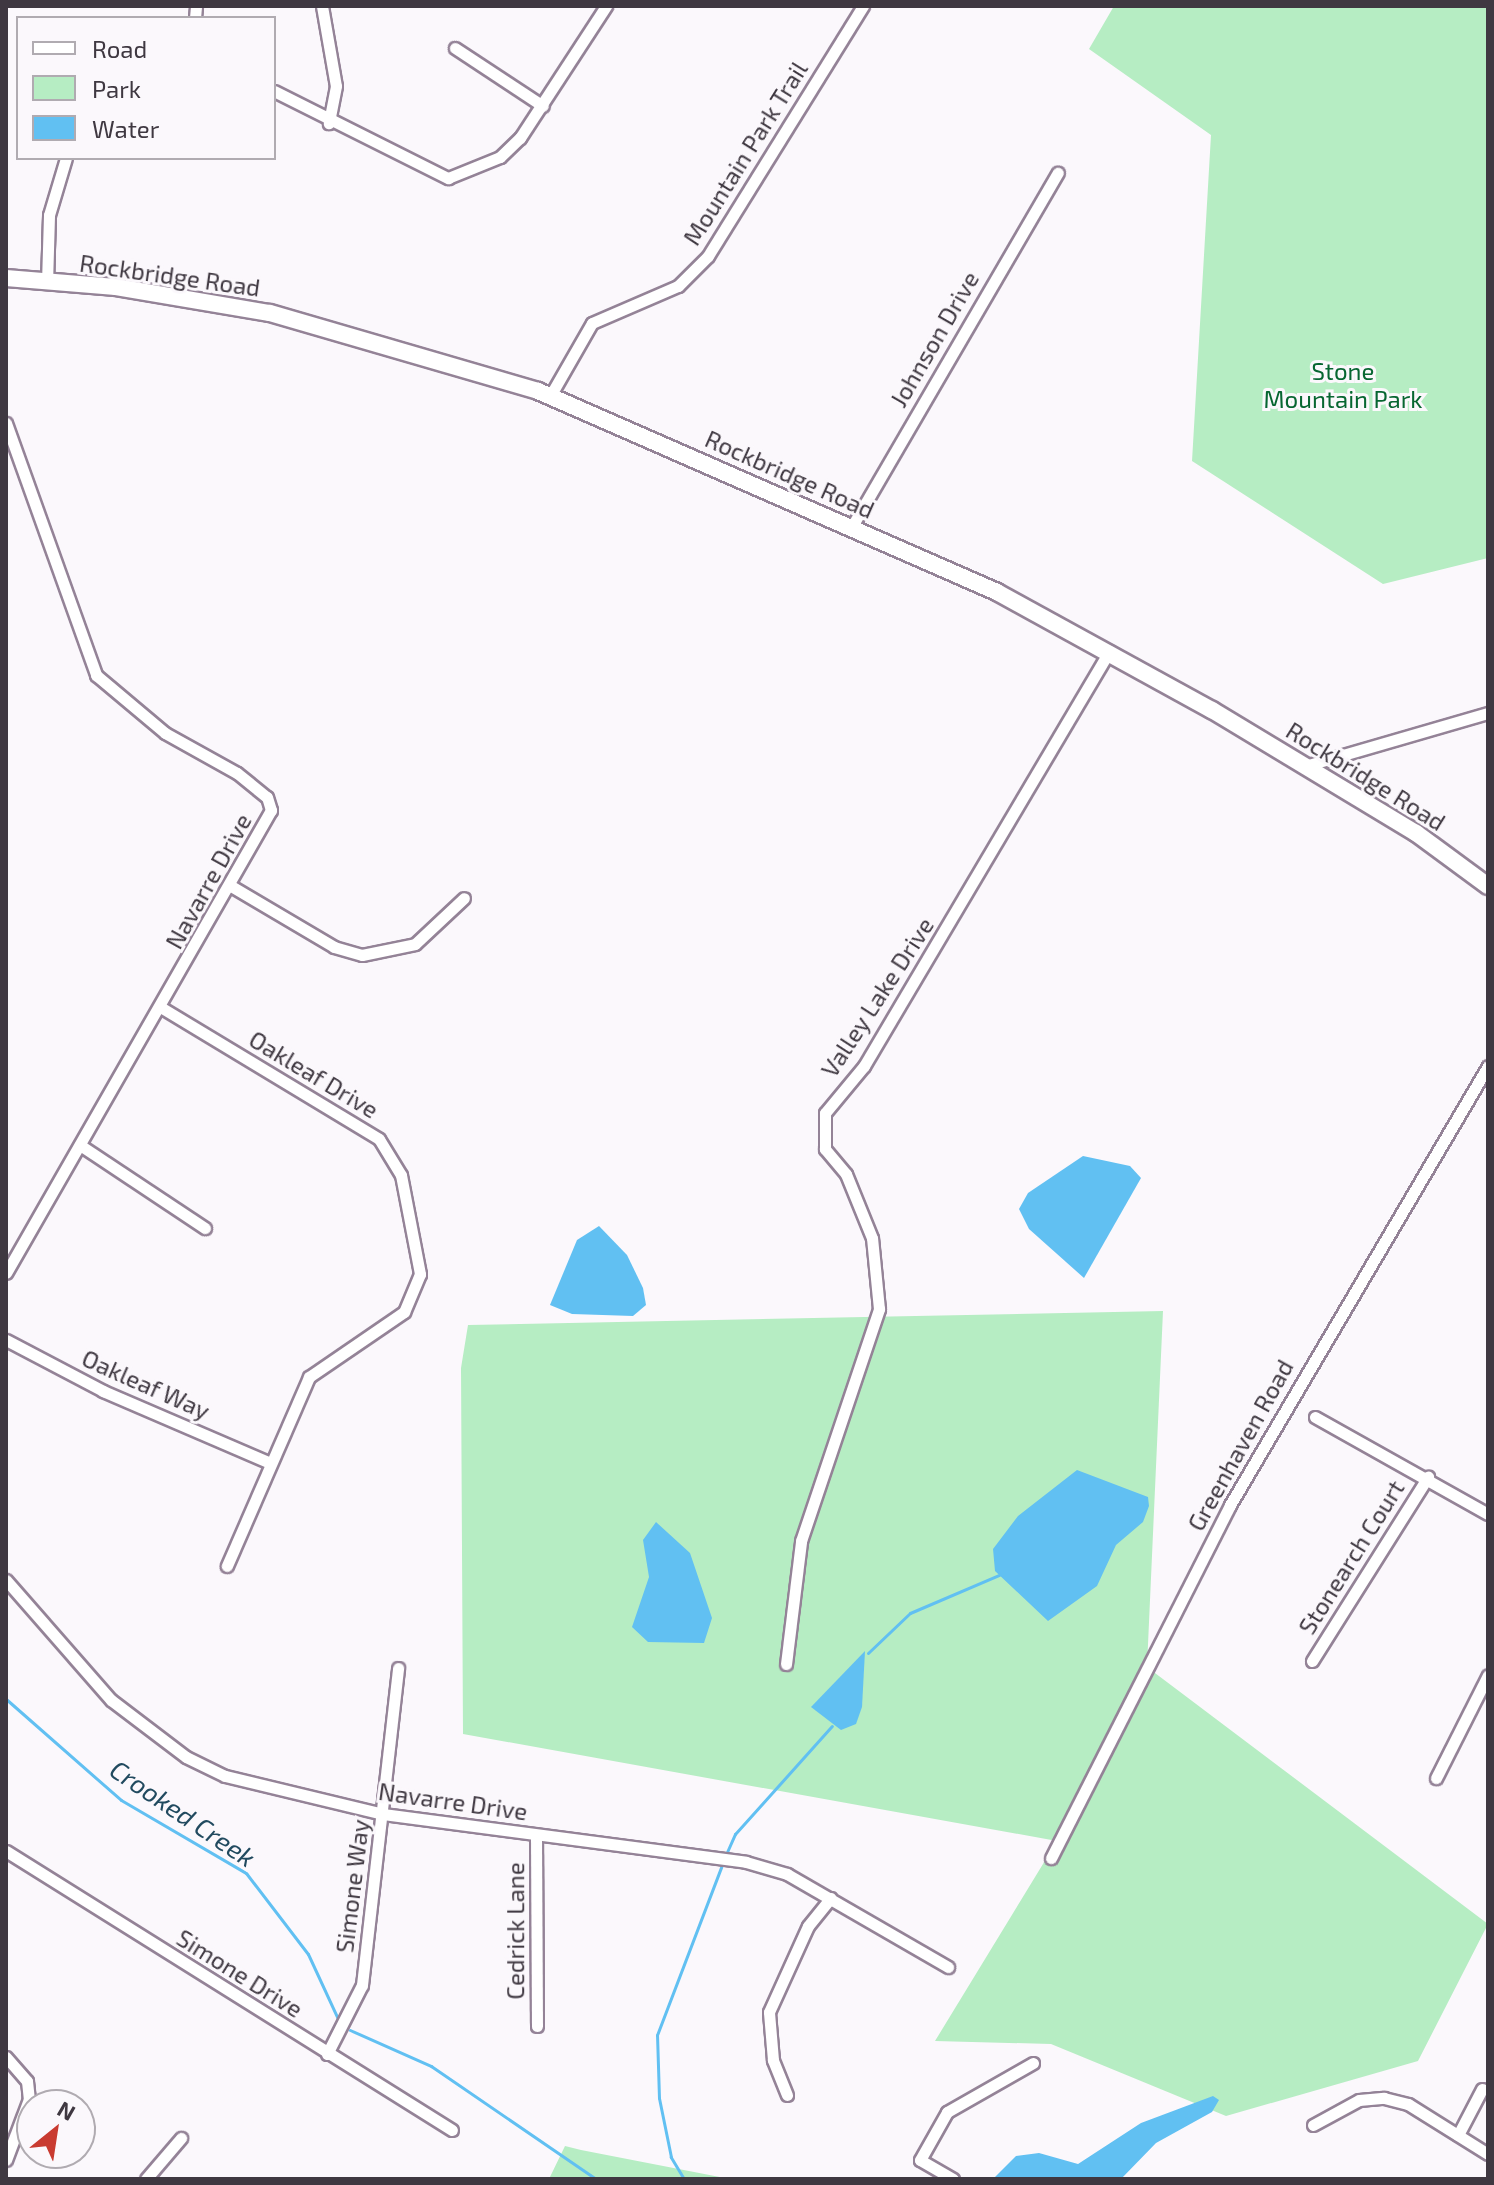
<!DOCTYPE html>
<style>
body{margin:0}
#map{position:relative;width:1494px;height:2185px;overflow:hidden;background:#fbf8fc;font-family:"Exo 2",sans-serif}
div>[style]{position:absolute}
.green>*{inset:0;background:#b6edc3}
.water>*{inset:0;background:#61c0f2}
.stream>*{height:3px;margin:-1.5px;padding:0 1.5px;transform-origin:1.5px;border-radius:1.5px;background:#61c0f2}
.roads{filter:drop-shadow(2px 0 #948397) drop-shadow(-2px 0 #948397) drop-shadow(0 2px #948397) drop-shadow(0 -2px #948397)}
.minor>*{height:11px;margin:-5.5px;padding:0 5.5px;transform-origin:5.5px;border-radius:5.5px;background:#fff}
.secondary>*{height:16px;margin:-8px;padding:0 8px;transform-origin:8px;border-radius:8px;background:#fff}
span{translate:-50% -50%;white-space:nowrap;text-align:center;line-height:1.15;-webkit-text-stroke:6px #fbf8fc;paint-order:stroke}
.street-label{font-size:24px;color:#3f3841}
.park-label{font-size:24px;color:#076631}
.water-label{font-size:26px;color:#214a5f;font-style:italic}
.frame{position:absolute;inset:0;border:8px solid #3f3841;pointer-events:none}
.legend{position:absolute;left:16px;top:16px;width:260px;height:144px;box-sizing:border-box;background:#fbf8fc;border:2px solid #b0abb1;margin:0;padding:10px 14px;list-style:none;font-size:24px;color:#3f3841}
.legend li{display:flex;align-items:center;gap:16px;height:40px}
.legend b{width:40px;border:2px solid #b0abb1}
.north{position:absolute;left:16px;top:2089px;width:80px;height:80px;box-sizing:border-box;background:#fbf8fc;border:2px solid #b0abb1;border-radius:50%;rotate:30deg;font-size:22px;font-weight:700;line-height:32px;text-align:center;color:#3f3841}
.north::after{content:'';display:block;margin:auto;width:28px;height:36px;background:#c93b31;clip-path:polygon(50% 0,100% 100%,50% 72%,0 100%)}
</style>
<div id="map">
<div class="green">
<div style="clip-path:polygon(1114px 6px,1488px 6px,1488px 558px,1383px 584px,1192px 461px,1211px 135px,1089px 49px)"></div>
<div style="clip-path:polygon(1163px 1311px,1147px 1667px,1488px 1924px,1418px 2061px,1226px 2116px,1051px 2044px,935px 2041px,1057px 1841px,463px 1734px,461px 1368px,468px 1325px)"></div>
<div style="clip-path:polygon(565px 2146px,581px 2150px,730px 2179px,549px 2179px)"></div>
</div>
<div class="water">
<div style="clip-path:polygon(1083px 1156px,1130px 1166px,1141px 1178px,1084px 1278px,1029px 1229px,1019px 1209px,1028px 1193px)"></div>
<div style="clip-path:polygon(599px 1226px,627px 1255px,643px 1288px,646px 1305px,633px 1316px,572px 1314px,550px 1305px,577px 1240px)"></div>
<div style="clip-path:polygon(1077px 1470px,1148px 1497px,1149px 1506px,1143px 1522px,1116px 1545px,1097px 1586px,1048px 1621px,995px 1571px,993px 1549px,1018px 1516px)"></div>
<div style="clip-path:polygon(656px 1522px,690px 1553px,712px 1618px,704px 1643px,648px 1642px,632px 1627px,649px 1577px,643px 1540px)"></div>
<div style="clip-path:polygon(865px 1651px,862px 1707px,856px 1724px,841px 1730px,811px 1707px)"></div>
<div style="clip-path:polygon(1213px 2096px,1219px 2100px,1212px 2112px,1156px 2143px,1121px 2179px,993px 2179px,1016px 2156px,1039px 2153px,1078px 2164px,1141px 2123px)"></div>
</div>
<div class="stream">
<div style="left:868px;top:1653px;width:58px;rotate:-43.6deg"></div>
<div style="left:910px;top:1613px;width:97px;rotate:-23.1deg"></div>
<div style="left:6px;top:1699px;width:153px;rotate:41.3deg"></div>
<div style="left:121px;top:1800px;width:145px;rotate:30.3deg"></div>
<div style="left:246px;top:1873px;width:102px;rotate:52.6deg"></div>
<div style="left:308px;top:1954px;width:72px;rotate:65.2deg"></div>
<div style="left:727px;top:1852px;width:20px;rotate:-66deg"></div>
<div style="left:735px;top:1834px;width:145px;rotate:-48.1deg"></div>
<div style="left:350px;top:2030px;width:89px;rotate:24deg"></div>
<div style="left:431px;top:2066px;width:200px;rotate:34.4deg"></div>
<div style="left:684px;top:2179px;width:26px;rotate:-121deg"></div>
<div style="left:671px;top:2157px;width:60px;rotate:-101.5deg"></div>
<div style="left:659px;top:2098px;width:63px;rotate:-91.8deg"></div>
<div style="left:657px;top:2035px;width:180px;rotate:-69.1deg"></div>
</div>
<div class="roads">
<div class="minor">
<div style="left:322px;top:6px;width:81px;rotate:80.1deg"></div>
<div style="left:336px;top:86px;width:38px;rotate:101deg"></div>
<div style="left:195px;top:18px;width:12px;rotate:-85deg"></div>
<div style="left:455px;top:48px;width:105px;rotate:33.4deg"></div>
<div style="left:274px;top:91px;width:195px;rotate:26.6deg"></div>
<div style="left:448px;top:178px;width:56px;rotate:-22deg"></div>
<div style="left:500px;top:157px;width:28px;rotate:-44deg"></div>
<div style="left:520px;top:138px;width:158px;rotate:-56.9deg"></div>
<div style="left:47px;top:283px;width:68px;rotate:-88.3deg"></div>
<div style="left:49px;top:215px;width:59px;rotate:-73.4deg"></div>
<div style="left:549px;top:398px;width:86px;rotate:-60.2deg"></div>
<div style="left:592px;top:323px;width:94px;rotate:-23.3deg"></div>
<div style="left:678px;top:286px;width:42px;rotate:-45deg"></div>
<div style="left:708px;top:256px;width:294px;rotate:-58.2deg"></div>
<div style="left:6px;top:423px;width:268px;rotate:70.3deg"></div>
<div style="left:96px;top:675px;width:90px;rotate:40deg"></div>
<div style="left:165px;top:733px;width:82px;rotate:29.1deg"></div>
<div style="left:237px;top:773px;width:38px;rotate:39deg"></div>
<div style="left:267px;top:797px;width:14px;rotate:73deg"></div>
<div style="left:271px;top:810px;width:533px;rotate:119.78deg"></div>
<div style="left:851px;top:528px;width:411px;rotate:-59.8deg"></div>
<div style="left:1305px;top:766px;width:191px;rotate:-16.2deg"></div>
<div style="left:231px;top:886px;width:120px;rotate:30.6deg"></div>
<div style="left:334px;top:947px;width:29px;rotate:16deg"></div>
<div style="left:362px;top:955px;width:54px;rotate:-11.7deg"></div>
<div style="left:415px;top:944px;width:67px;rotate:-43.2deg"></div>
<div style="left:162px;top:1008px;width:253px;rotate:31.1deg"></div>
<div style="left:379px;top:1139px;width:42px;rotate:58.6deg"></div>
<div style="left:401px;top:1175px;width:101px;rotate:79.1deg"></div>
<div style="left:420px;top:1274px;width:41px;rotate:112.8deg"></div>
<div style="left:404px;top:1312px;width:115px;rotate:145.6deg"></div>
<div style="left:309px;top:1377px;width:206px;rotate:113.5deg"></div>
<div style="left:80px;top:1145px;width:150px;rotate:33.6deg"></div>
<div style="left:6px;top:1340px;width:110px;rotate:27.7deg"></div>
<div style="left:103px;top:1391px;width:182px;rotate:23.3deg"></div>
<div style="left:1315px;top:1417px;width:198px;rotate:29.3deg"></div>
<div style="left:6px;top:1580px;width:159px;rotate:48.8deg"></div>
<div style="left:111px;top:1700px;width:94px;rotate:37.2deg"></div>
<div style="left:186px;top:1757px;width:43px;rotate:26deg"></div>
<div style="left:225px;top:1776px;width:163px;rotate:13.5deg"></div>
<div style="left:383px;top:1814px;width:366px;rotate:7.5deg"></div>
<div style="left:746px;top:1862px;width:43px;rotate:16.3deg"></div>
<div style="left:787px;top:1874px;width:186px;rotate:30deg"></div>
<div style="left:1312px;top:1661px;width:218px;rotate:-57.8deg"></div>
<div style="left:786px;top:1664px;width:124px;rotate:-83deg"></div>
<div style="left:801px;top:1541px;width:245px;rotate:-71.4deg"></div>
<div style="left:879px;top:1309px;width:71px;rotate:-95.6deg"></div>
<div style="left:872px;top:1238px;width:69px;rotate:-112.1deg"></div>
<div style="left:846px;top:1174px;width:33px;rotate:-130deg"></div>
<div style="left:825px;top:1149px;width:36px;rotate:-90deg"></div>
<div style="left:825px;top:1113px;width:61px;rotate:-50.3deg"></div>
<div style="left:864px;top:1066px;width:482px;rotate:-59.4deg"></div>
<div style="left:1436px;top:1778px;width:115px;rotate:-63.2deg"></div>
<div style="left:536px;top:1835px;width:191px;rotate:89.7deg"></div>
<div style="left:6px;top:1851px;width:526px;rotate:32.03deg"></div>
<div style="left:1051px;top:1858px;width:396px;rotate:-63.1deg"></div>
<div style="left:1230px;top:1505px;width:509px;rotate:-59.56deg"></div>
<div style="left:327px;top:2054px;width:77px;rotate:-63.1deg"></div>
<div style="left:362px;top:1985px;width:319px;rotate:-83.5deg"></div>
<div style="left:6px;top:2057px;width:32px;rotate:49deg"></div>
<div style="left:27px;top:2081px;width:18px;rotate:84deg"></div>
<div style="left:29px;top:2099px;width:65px;rotate:110.7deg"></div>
<div style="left:787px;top:2095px;width:38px;rotate:-112deg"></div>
<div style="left:773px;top:2060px;width:48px;rotate:-94.8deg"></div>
<div style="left:769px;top:2012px;width:94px;rotate:-65.6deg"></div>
<div style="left:808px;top:1926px;width:36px;rotate:-51deg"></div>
<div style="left:1313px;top:2125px;width:52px;rotate:-28.5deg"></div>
<div style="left:1359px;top:2100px;width:25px;rotate:-5deg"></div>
<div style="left:1384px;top:2098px;width:25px;rotate:14deg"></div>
<div style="left:1408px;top:2104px;width:94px;rotate:32deg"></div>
<div style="left:1458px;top:2135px;width:52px;rotate:-62.4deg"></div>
<div style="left:146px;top:2179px;width:54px;rotate:-49.5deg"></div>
<div style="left:953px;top:2179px;width:38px;rotate:-150deg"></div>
<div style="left:920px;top:2160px;width:55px;rotate:-60.6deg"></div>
<div style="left:947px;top:2112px;width:99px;rotate:-29.7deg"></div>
</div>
<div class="secondary">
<div style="left:6px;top:278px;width:110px;rotate:4.7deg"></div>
<div style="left:116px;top:287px;width:156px;rotate:9.6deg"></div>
<div style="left:270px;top:313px;width:279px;rotate:16.2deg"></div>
<div style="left:538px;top:391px;width:501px;rotate:23.65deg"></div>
<div style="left:997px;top:592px;width:245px;rotate:28.8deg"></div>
<div style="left:1212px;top:710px;width:238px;rotate:31.1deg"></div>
<div style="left:1416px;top:833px;width:89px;rotate:36.4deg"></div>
</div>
</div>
<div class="street-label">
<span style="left:745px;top:153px;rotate:-58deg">Mountain Park Trail</span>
<span style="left:170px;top:275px;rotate:8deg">Rockbridge Road</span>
<span style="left:934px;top:339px;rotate:-60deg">Johnson Drive</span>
<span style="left:790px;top:474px;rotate:24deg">Rockbridge Road</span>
<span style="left:1366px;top:776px;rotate:32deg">Rockbridge Road</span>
<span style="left:208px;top:881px;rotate:-61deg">Navarre Drive</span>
<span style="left:877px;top:997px;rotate:-57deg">Valley Lake Drive</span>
<span style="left:314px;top:1074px;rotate:31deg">Oakleaf Drive</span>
<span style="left:146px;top:1384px;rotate:24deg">Oakleaf Way</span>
<span style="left:1240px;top:1445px;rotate:-61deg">Greenhaven Road</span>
<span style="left:1351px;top:1557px;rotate:-58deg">Stonearch Court</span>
<span style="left:453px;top:1801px;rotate:8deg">Navarre Drive</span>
<span style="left:352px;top:1886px;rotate:-83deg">Simone Way</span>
<span style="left:515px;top:1931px;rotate:-90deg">Cedrick Lane</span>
<span style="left:240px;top:1973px;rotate:32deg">Simone Drive</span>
</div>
<div class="park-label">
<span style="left:1343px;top:385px">Stone<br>Mountain Park</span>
</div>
<div class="water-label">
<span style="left:183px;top:1813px;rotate:34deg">Crooked Creek</span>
</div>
<div class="frame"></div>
<ul class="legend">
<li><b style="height:10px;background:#fff"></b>Road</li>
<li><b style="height:22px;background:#b6edc3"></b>Park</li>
<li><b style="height:22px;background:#61c0f2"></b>Water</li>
</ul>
<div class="north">N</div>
</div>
